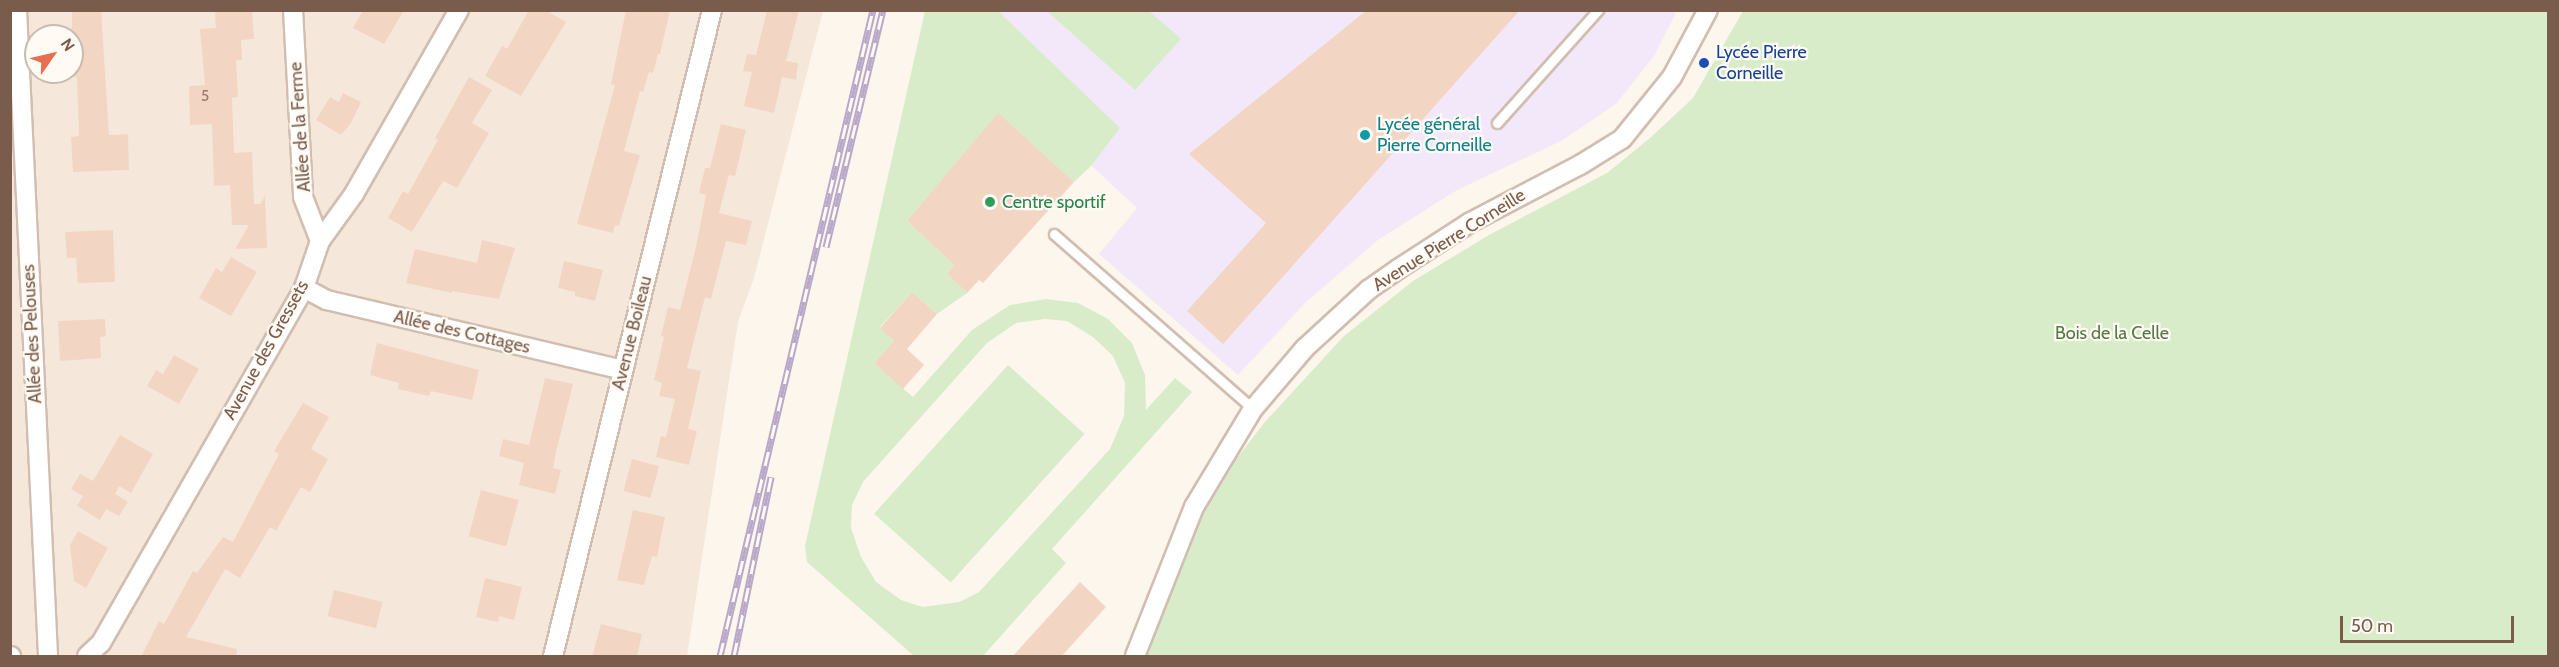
<!DOCTYPE html>
<meta charset="utf-8">
<style>
body{margin:0}
#map{position:relative;width:2559px;height:667px;overflow:hidden;background:#fdf6ec;font-family:Cabin,sans-serif}
div>[style]{position:absolute}
.residential>*{inset:0;background:#f5e8da}
.education>*{inset:0;background:#f3e8fa}
.green>*{inset:0;background:#d8ecc9;transform-origin:0 0}
.building>*{inset:0;background:#f3d5c3;transform-origin:0 0}
.roads{filter:drop-shadow(2px 0 #d1beb0) drop-shadow(-2px 0 #d1beb0) drop-shadow(0 2px #d1beb0) drop-shadow(0 -2px #d1beb0)}
.lane>*{height:9px;margin:-4.5px;padding:0 4.5px;transform-origin:4.5px;border-radius:4.5px;background:#fff}
.street>*{height:18px;margin:-9px;padding:0 9px;transform-origin:9px;border-radius:9px;background:#fff}
.rail>*{height:7px;margin-top:-3.5px;transform-origin:0;background:repeating-linear-gradient(90deg,#fffaf3 0 14px,#b9a8c9 0 28px);box-sizing:border-box;border-block:2px solid #b9a8c9}
.dots>*{width:16px;height:16px;translate:-50% -50%;box-sizing:border-box;border:3px solid #fffaf3;border-radius:50%}
span{translate:-50% -50%;white-space:nowrap;text-align:center;line-height:1.15;-webkit-text-stroke:4.5px #fffaf3;paint-order:stroke}
.number-label{font-size:15px;color:#987a6a}
.number-label span{-webkit-text-stroke-width:0}
.transit-label{font-size:18px;color:#164399}
.left{translate:0 -50%;text-align:left}
.culture-label{font-size:18px;color:#0d838f}
.street-label{font-size:18px;color:#7a5c4d}
.leisure-label{font-size:18px;color:#27864d}
.park-label{font-size:18px;color:#537a41}
.frame{position:absolute;inset:0;border:12px solid #7a5c4d;pointer-events:none}
.north{position:absolute;left:24px;top:24px;width:60px;height:60px;box-sizing:border-box;background:#fffaf3;border:2px solid #cabbb1;border-radius:50%;rotate:56deg;font-size:16px;font-weight:700;line-height:24px;text-align:center;color:#7a5c4d}
.north::after{content:'';display:block;margin:auto;width:21px;height:27px;background:#e76f51;clip-path:polygon(50% 0,100% 100%,50% 72%,0 100%)}
.scale{position:absolute;left:2340px;top:616px;width:174px;height:27px;box-sizing:border-box;border:3px solid #7a5c4d;border-top:0;padding-left:8px;font-size:18px;line-height:21px;white-space:nowrap;color:#7a5c4d;-webkit-text-stroke:4px #fffaf3;paint-order:stroke}
</style>
<div id="map">
<div class="residential">
<div style="clip-path:polygon(evenodd,10px 11px,823px 11px,754px 278px,738px 322px,687px 656px,11px 656px,10px 11px,36px 36px,72px 36px,72px 72px,36px 72px,36px 36px)"></div>
</div>
<div class="education">
<div style="clip-path:polygon(925px 11px,1677px 11px,1654px 56px,1616px 104px,1561px 141px,1457px 190px,1378px 240px,1306px 302px,1238px 375px,1099px 254px,1137px 208px)"></div>
</div>
<div class="green">
<div style="clip-path:polygon(evenodd,925px 11px,998px 11px,1120px 128px,1091px 166px,1074px 182px,998px 114px,907px 221px,954px 265px,947px 274px,967px 293px,937px 314px,912px 292px,880px 327px,894px 341px,874px 363px,913px 397px,972px 330px,1010px 305px,1046px 299px,1078px 303px,1108px 319px,1132px 343px,1145px 375px,1146px 410px,1175px 378px,1192px 392px,1052px 549px,1066px 563px,983px 656px,914px 656px,807px 562px,805px 546px,925px 11px,1045px 319px,1067px 321px,1093px 337px,1113px 356px,1125px 383px,1124px 416px,1110px 449px,979px 592px,959px 602px,923px 607px,901px 600px,876px 582px,861px 557px,851px 528px,852px 505px,863px 482px,987px 343px,1016px 323px,1045px 319px)"></div>
<div style="clip-path:polygon(1047px 11px,1149px 11px,1181px 39px,1135px 90px)"></div>
<div style="clip-path:polygon(1743px 11px,2548px 11px,2548px 656px,1140px 656px,1199px 508px,1264px 423px,1344px 336px,1413px 281px,1489px 235px,1607px 173px,1650px 138px,1693px 98px)"></div>
<div style="left:1008px;top:365px;width:103px;height:200px;rotate:42deg"></div>
</div>
<div class="building">
<div style="clip-path:polygon(72px 10px,101px 10px,109px 135px,128px 134px,129px 170px,73px 172px,71px 137px,79px 136px,77px 77px,72px 77px)"></div>
<div style="clip-path:polygon(215px 10px,252px 10px,254px 39px,241px 40px,242px 60px,236px 60px,238px 97px,232px 98px,234px 153px,252px 152px,254px 204px,260px 204px,265px 196px,267px 248px,235px 249px,249px 225px,232px 225px,230px 185px,214px 186px,212px 124px,190px 125px,189px 86px,205px 85px,200px 29px,216px 28px)"></div>
<div style="clip-path:polygon(363px 10px,404px 10px,384px 44px,353px 28px)"></div>
<div style="clip-path:polygon(529px 10px,545px 10px,566px 22px,521px 96px,485px 76px,502px 46px,507px 49px)"></div>
<div style="clip-path:polygon(626px 10px,670px 10px,660px 54px,658px 54px,653px 73px,649px 72px,643px 92px,640px 91px,624px 151px,640px 155px,619px 226px,615px 225px,613px 233px,577px 224px,615px 85px,611px 84px)"></div>
<div style="clip-path:polygon(767px 10px,799px 10px,786px 61px,798px 63px,796px 80px,782px 77px,774px 113px,744px 106px,752px 72px,743px 71px,747px 54px,756px 55px)"></div>
<div style="clip-path:polygon(1367px 10px,1520px 10px,1223px 344px,1187px 311px,1266px 223px,1189px 154px)"></div>
<div style="clip-path:polygon(469px 77px,492px 90px,472px 123px,489px 133px,457px 188px,443px 181px,412px 232px,388px 218px,403px 191px,408px 194px,438px 140px,435px 138px)"></div>
<div style="clip-path:polygon(343px 93px,361px 102px,351px 123px,341px 135px,316px 120px,330px 97px,339px 102px)"></div>
<div style="clip-path:polygon(998px 113px,1074px 182px,983px 283px,979px 280px,967px 293px,947px 274px,954px 265px,907px 221px)"></div>
<div style="clip-path:polygon(721px 124px,746px 130px,735px 176px,729px 175px,719px 213px,752px 221px,746px 245px,726px 241px,711px 299px,705px 297px,687px 368px,701px 371px,688px 429px,697px 431px,689px 465px,656px 457px,661px 436px,666px 437px,675px 399px,659px 396px,662px 383px,654px 380px,664px 337px,661px 336px,668px 307px,680px 310px,696px 247px,706px 195px,699px 193px,705px 168px,710px 168px)"></div>
<div style="clip-path:polygon(113px 230px,115px 282px,78px 283px,76px 258px,67px 258px,65px 232px)"></div>
<div style="clip-path:polygon(482px 240px,515px 248px,499px 299px,452px 291px,452px 293px,406px 283px,415px 249px,477px 263px)"></div>
<div style="clip-path:polygon(231px 257px,257px 272px,231px 316px,199px 298px,216px 268px,222px 272px)"></div>
<div style="clip-path:polygon(564px 261px,603px 270px,595px 301px,575px 296px,575px 292px,558px 288px)"></div>
<div style="clip-path:polygon(912px 292px,937px 314px,907px 349px,924px 365px,903px 389px,874px 363px,894px 341px,880px 328px)"></div>
<div style="clip-path:polygon(105px 319px,106px 336px,100px 337px,101px 358px,60px 361px,58px 321px)"></div>
<div style="clip-path:polygon(377px 343px,479px 370px,472px 400px,431px 391px,429px 396px,398px 389px,399px 383px,370px 375px)"></div>
<div style="clip-path:polygon(174px 355px,199px 369px,179px 404px,147px 386px,156px 370px,163px 374px)"></div>
<div style="clip-path:polygon(545px 378px,573px 384px,556px 452px,553px 468px,561px 470px,555px 494px,519px 485px,524px 463px,499px 456px,503px 439px,529px 445px)"></div>
<div style="clip-path:polygon(303px 403px,329px 417px,311px 449px,328px 459px,310px 492px,301px 487px,276px 531px,270px 527px,240px 578px,225px 569px,186px 637px,237px 649px,236px 657px,141px 657px,159px 621px,164px 624px,193px 571px,197px 573px,223px 537px,233px 542px,279px 454px,274px 451px)"></div>
<div style="clip-path:polygon(120px 435px,153px 454px,131px 493px,119px 486px,115px 494px,128px 502px,119px 516px,106px 509px,100px 520px,77px 506px,83px 496px,71px 489px,80px 474px,93px 481px)"></div>
<div style="left:632px;top:459px;width:28px;height:33px;rotate:15deg"></div>
<div style="left:481px;top:490px;width:39px;height:48px;rotate:15deg"></div>
<div style="clip-path:polygon(633px 510px,665px 517px,657px 557px,652px 556px,644px 585px,617px 580px)"></div>
<div style="clip-path:polygon(78px 531px,108px 548px,86px 588px,74px 581px,70px 545px)"></div>
<div style="clip-path:polygon(485px 578px,522px 587px,514px 620px,499px 616px,498px 622px,476px 617px)"></div>
<div style="clip-path:polygon(1080px 582px,1106px 607px,1061px 657px,1012px 657px)"></div>
<div style="left:334px;top:590px;width:50px;height:27px;rotate:14deg"></div>
<div style="clip-path:polygon(601px 624px,642px 634px,637px 657px,592px 657px)"></div>
</div>
<div class="roads">
<div class="lane">
<div style="left:1497px;top:123px;width:152px;rotate:-48.2deg"></div>
<div style="left:1054px;top:234px;width:265px;rotate:41.3deg"></div>
</div>
<div class="street">
<div style="left:17px;top:10px;width:647px;rotate:87.25deg"></div>
<div style="left:293px;top:10px;width:187px;rotate:86.9deg"></div>
<div style="left:303px;top:197px;width:47px;rotate:68.9deg"></div>
<div style="left:304px;top:288px;width:26px;rotate:28deg"></div>
<div style="left:327px;top:300px;width:303px;rotate:13.3deg"></div>
<div style="left:10px;top:656px;width:1px"></div>
<div style="left:87px;top:656px;width:19px;rotate:-43deg"></div>
<div style="left:101px;top:643px;width:409px;rotate:-60.2deg"></div>
<div style="left:304px;top:288px;width:50px;rotate:-71.2deg"></div>
<div style="left:320px;top:241px;width:58px;rotate:-54.1deg"></div>
<div style="left:354px;top:194px;width:212px;rotate:-60.3deg"></div>
<div style="left:553px;top:656px;width:665px;rotate:-76.17deg"></div>
<div style="left:1135px;top:656px;width:160px;rotate:-68.4deg"></div>
<div style="left:1194px;top:507px;width:114px;rotate:-59deg"></div>
<div style="left:1253px;top:409px;width:80px;rotate:-49.6deg"></div>
<div style="left:1305px;top:348px;width:86px;rotate:-42.6deg"></div>
<div style="left:1368px;top:290px;width:37px;rotate:-35deg"></div>
<div style="left:1398px;top:269px;width:85px;rotate:-32.9deg"></div>
<div style="left:1469px;top:223px;width:125px;rotate:-27.6deg"></div>
<div style="left:1580px;top:165px;width:49px;rotate:-31.8deg"></div>
<div style="left:1622px;top:139px;width:80px;rotate:-51.1deg"></div>
<div style="left:1672px;top:77px;width:76px;rotate:-61.8deg"></div>
</div>
</div>
<div class="rail">
<div style="left:826px;top:247px;width:244px;rotate:-76.5deg"></div>
<div style="left:720px;top:656px;width:664px;rotate:-76.68deg"></div>
<div style="left:734px;top:656px;width:183px;rotate:-78.3deg"></div>
</div>
<div class="dots">
<div style="left:1704px;top:63px;background:#1a4fb4"></div>
<div style="left:1365px;top:135px;background:#0f9aa8"></div>
<div style="left:990px;top:202px;background:#2e9e5b"></div>
</div>
<div class="number-label">
<span style="left:205px;top:97px">5</span>
</div>
<div class="transit-label">
<span class="left" style="left:1716px;top:63px">Lycée Pierre<br>Corneille</span>
</div>
<div class="culture-label">
<span class="left" style="left:1377px;top:135px">Lycée général<br>Pierre Corneille</span>
</div>
<div class="street-label">
<span style="left:300px;top:127px;rotate:-94deg">Allée de la Ferme</span>
<span style="left:1449px;top:240px;rotate:-32deg">Avenue Pierre Corneille</span>
<span style="left:462px;top:332px;rotate:13deg">Allée des Cottages</span>
<span style="left:632px;top:333px;rotate:-76deg">Avenue Boileau</span>
<span style="left:32px;top:334px;rotate:-93deg">Allée des Pelouses</span>
<span style="left:266px;top:350px;rotate:-61deg">Avenue des Gressets</span>
</div>
<div class="leisure-label">
<span class="left" style="left:1002px;top:202px">Centre sportif</span>
</div>
<div class="park-label">
<span style="left:2112px;top:333px">Bois de la Celle</span>
</div>
<div class="frame"></div>
<div class="north">N</div>
<div class="scale">50 m</div>
</div>
